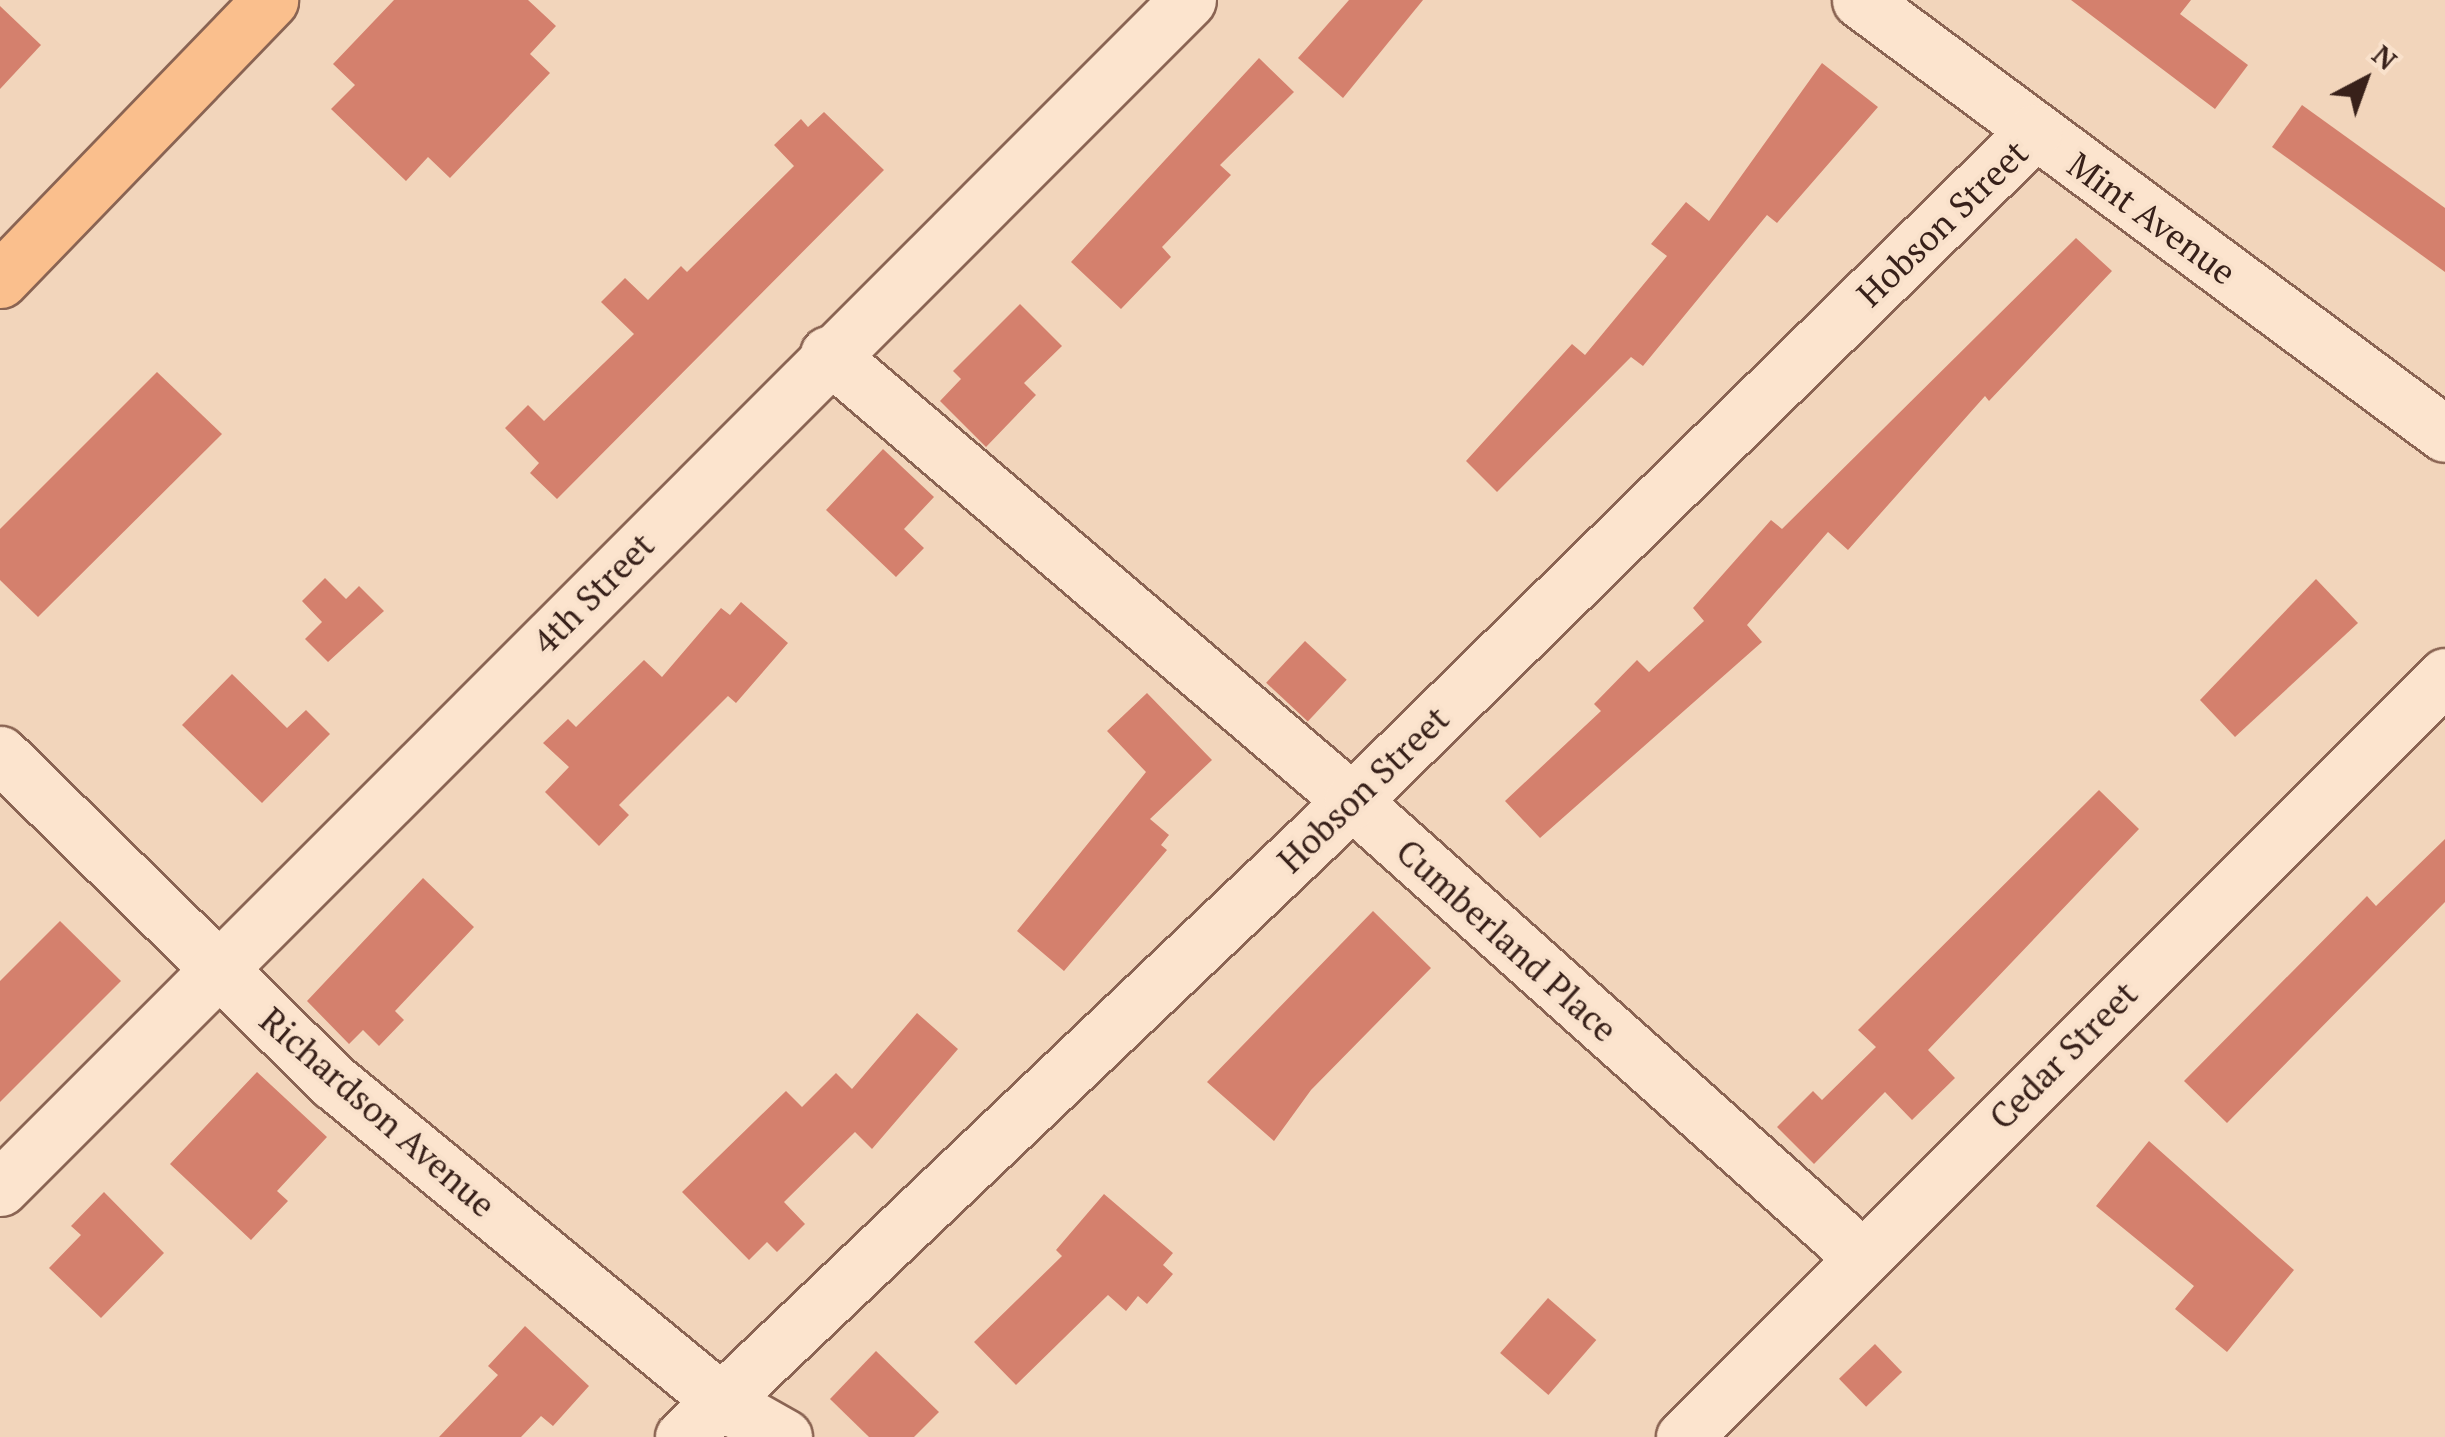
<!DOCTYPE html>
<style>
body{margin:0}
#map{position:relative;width:2445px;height:1437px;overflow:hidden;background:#f2d5bb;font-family:"PT Serif",serif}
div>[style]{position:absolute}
.building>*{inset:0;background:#d4806d;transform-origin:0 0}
.roads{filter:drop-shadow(2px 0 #8a6453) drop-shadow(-2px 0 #8a6453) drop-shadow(0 2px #8a6453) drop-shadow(0 -2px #8a6453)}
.minor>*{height:55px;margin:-27.5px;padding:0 27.5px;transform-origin:27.5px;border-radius:27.5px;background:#fce4ce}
.major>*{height:55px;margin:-27.5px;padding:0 27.5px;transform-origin:27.5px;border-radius:27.5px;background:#fabf8d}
span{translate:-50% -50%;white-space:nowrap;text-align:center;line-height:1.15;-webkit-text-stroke:8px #f9e1cb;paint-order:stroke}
.street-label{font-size:35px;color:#38211a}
.north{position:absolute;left:2315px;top:30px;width:100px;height:100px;-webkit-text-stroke:8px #f9e1cb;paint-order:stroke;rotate:41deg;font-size:28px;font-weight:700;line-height:40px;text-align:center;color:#38211a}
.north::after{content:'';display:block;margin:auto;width:35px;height:45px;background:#38211a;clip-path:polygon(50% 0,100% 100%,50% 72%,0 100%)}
</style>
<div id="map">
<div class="building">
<div style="clip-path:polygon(394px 0,528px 0,556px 26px,530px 54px,550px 73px,450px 178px,428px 157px,406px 181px,331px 109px,355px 85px,333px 64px)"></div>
<div style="clip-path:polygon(1349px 0,1423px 0,1343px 98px,1298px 58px)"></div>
<div style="clip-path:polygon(2071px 0,2191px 0,2180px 14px,2248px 65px,2215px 109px)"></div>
<div style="clip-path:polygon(0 6px,41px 45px,0 89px)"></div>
<div style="clip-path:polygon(1259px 58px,1294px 92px,1220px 165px,1231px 175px,1162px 247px,1171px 257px,1121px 309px,1071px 262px)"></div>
<div style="clip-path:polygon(1822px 63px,1878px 107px,1777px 223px,1767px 215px,1643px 366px,1631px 357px,1497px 492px,1466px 461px,1572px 344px,1585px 355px,1667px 256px,1651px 244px,1686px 202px,1709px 221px)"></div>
<div style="clip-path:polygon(2302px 105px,2445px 208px,2445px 272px,2272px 147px)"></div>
<div style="clip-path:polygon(824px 112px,884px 170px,557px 499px,530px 473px,539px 463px,505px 428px,528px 405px,544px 421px,634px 334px,601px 302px,625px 278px,648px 300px,681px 266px,687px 272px,794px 166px,774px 145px,801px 119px,808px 127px)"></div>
<div style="clip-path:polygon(2076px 238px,2112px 271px,1989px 401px,1985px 396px,1848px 550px,1828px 532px,1747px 625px,1762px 642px,1540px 838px,1505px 801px,1601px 711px,1594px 704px,1637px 660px,1649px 672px,1704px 621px,1693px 608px,1771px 520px,1782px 529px)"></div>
<div style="clip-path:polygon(1020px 304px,1062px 346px,1024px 383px,1036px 395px,986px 447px,940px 401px,961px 379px,953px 371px)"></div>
<div style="clip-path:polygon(157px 372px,222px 434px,38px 617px,0 580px,0 529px)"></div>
<div style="clip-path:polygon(883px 449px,934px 497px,904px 529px,924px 548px,896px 577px,826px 510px)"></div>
<div style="clip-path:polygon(325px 578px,346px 599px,359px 586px,384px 611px,328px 662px,305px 639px,322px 622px,302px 601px)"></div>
<div style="clip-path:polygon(2316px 579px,2358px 623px,2235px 737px,2200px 700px)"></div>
<div style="clip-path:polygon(741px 602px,788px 643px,736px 703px,728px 696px,619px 805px,629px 815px,599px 846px,545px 792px,569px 767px,543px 743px,568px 719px,576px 727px,644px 660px,662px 677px,721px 608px,730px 615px)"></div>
<div style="left:1305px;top:641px;width:57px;height:57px;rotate:43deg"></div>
<div style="clip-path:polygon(232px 674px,287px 728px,306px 710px,330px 734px,262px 803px,182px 725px)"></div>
<div style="clip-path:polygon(1147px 693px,1212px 760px,1150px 819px,1169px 835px,1161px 845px,1167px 850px,1064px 971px,1017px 931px,1146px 772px,1107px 731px)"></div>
<div style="clip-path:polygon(2099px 790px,2139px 829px,1928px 1050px,1955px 1078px,1912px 1120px,1885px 1092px,1814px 1164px,1777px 1127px,1813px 1091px,1822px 1100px,1876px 1047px,1858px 1030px)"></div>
<div style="clip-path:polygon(2445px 839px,2445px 902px,2227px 1123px,2184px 1081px,2367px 896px,2376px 906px)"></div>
<div style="clip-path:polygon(423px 878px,474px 927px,395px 1011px,404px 1020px,379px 1046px,363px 1030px,349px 1044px,307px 1001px)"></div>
<div style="clip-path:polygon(1373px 911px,1431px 968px,1311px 1090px,1274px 1141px,1207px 1082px)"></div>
<div style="clip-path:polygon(60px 921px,121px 981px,0 1102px,0 981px)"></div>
<div style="clip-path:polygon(917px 1013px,958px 1049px,872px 1149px,855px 1132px,784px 1202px,805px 1224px,777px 1252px,767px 1242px,749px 1260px,682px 1192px,786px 1091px,802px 1107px,836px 1073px,852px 1089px)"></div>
<div style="clip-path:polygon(257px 1072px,327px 1137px,277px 1191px,288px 1201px,251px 1240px,170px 1164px)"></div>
<div style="clip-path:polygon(2149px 1141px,2294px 1270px,2227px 1352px,2175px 1309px,2194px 1286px,2096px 1206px)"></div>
<div style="clip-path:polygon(104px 1192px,164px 1253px,101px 1318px,49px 1268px,81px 1235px,71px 1226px)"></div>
<div style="clip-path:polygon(1104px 1194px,1173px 1253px,1163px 1265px,1173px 1274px,1147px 1304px,1138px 1296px,1126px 1311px,1108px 1295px,1016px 1385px,974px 1342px,1062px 1256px,1056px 1250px)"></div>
<div style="left:1548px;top:1298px;width:64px;height:73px;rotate:41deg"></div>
<div style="clip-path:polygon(525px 1326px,589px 1386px,553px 1426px,541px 1416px,521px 1437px,439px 1437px,498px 1375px,488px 1366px)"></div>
<div style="left:1875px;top:1344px;width:39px;height:50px;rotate:46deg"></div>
<div style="clip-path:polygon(876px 1351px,939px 1412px,914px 1437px,869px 1437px,830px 1399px)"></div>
</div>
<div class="roads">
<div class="minor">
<div style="left:1860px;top:0;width:728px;rotate:36.57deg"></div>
<div style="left:828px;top:354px;width:689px;rotate:40.47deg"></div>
<div style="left:1352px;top:801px;width:684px;rotate:41.8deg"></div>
<div style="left:0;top:754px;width:468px;rotate:44.5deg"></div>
<div style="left:334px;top:1082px;width:505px;rotate:39.46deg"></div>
<div style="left:724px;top:1403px;width:69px;rotate:29.5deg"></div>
<div style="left:0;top:1188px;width:1680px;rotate:-45deg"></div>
<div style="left:683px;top:1437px;width:923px;rotate:-43.55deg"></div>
<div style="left:1352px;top:801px;width:955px;rotate:-44.45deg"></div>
<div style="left:1684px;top:1437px;width:1076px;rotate:-45deg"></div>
</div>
<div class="major">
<div style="left:0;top:280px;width:389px;rotate:-46deg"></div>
</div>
</div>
<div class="street-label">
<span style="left:2152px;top:218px;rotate:36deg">Mint Avenue</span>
<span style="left:1942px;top:223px;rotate:-44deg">Hobson Street</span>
<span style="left:593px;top:593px;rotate:-45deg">4th Street</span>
<span style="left:1363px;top:789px;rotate:-44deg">Hobson Street</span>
<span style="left:1507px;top:940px;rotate:42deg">Cumberland Place</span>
<span style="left:2063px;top:1055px;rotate:-45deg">Cedar Street</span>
<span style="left:378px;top:1112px;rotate:41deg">Richardson Avenue</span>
</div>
<div class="north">N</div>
</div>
